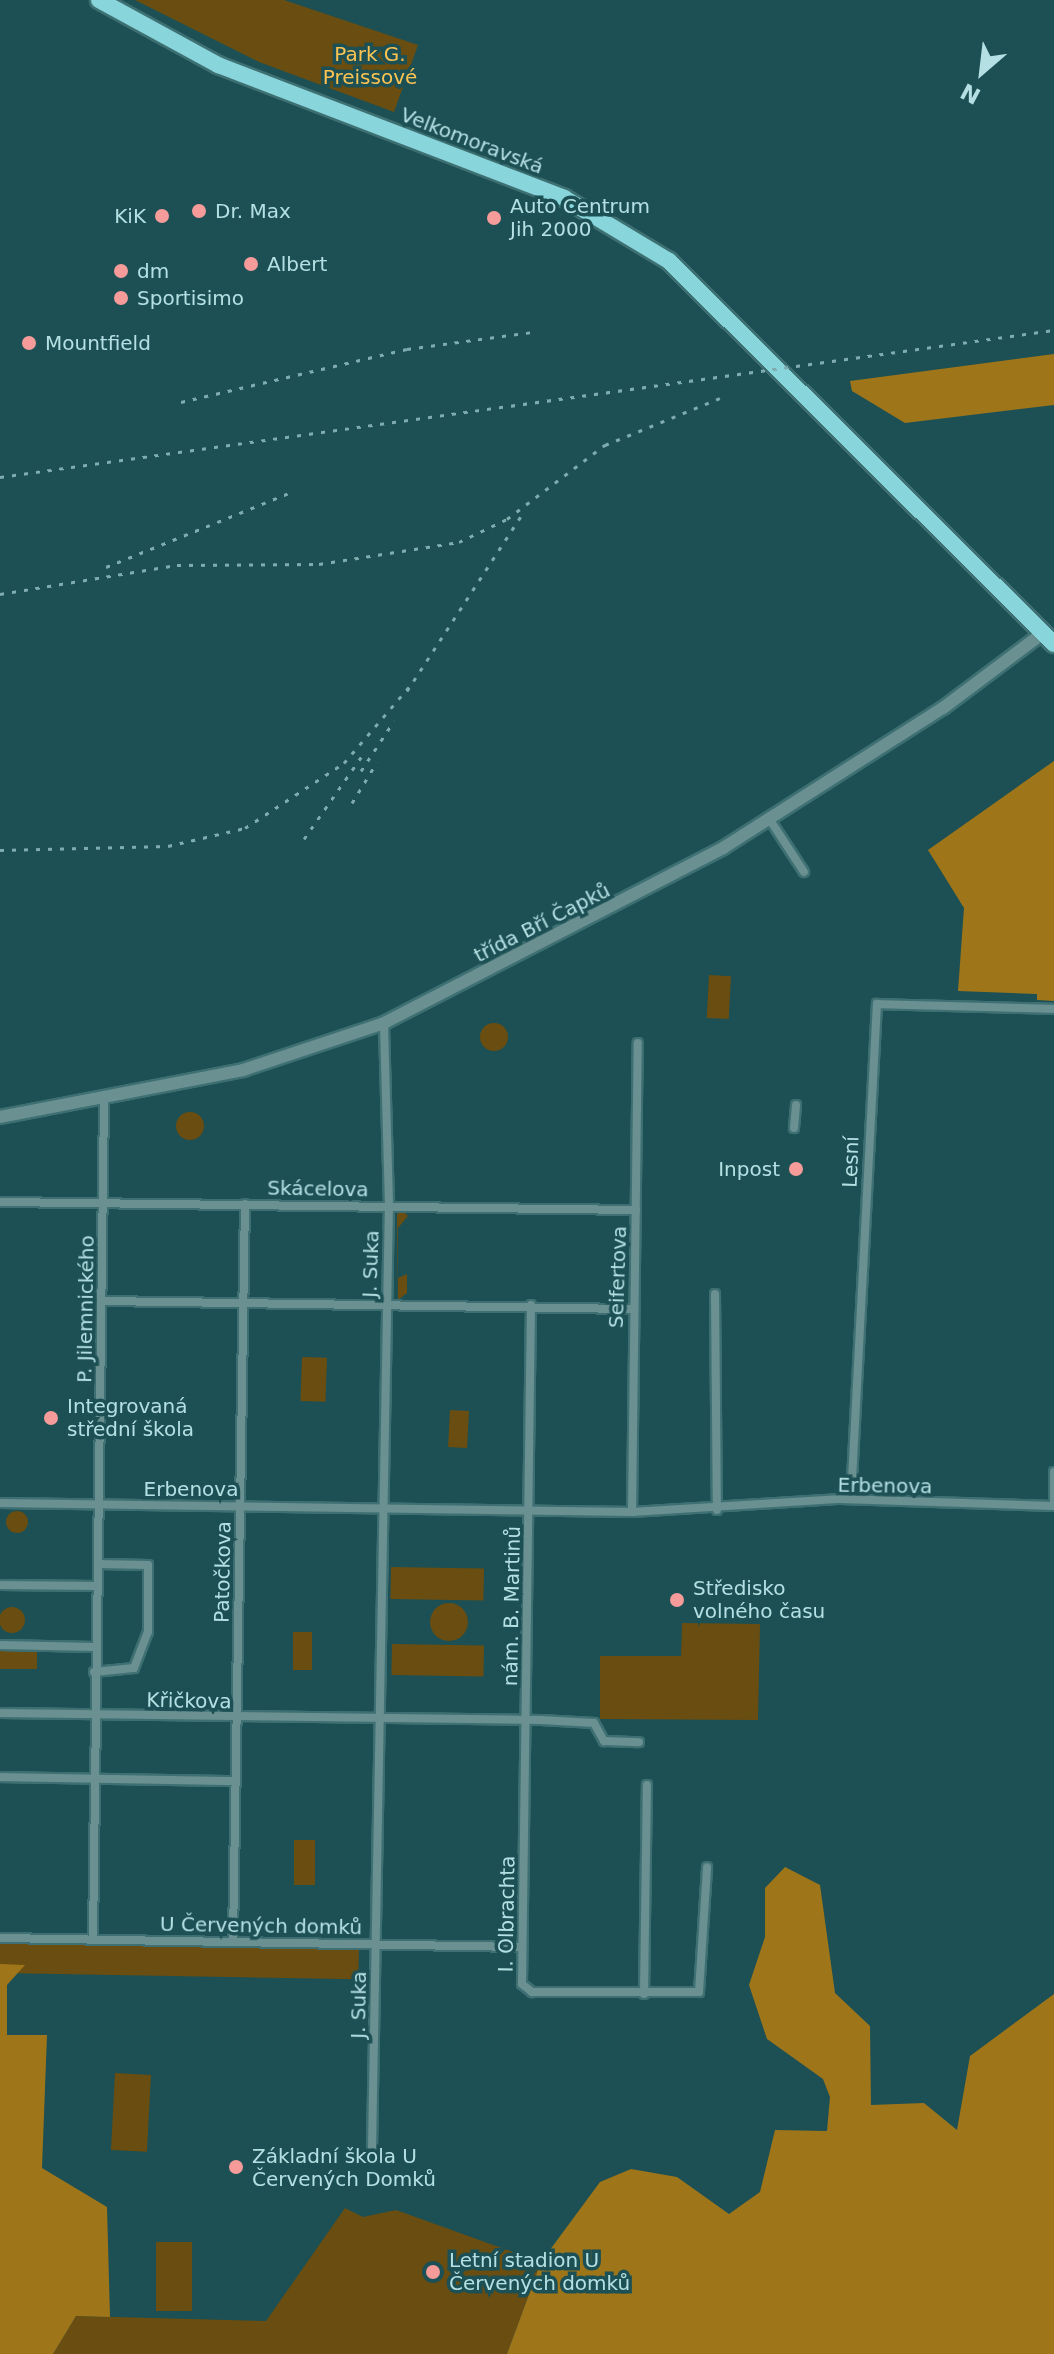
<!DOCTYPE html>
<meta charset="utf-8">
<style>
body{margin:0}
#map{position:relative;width:1054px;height:2354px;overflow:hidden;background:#1c5054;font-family:"DejaVu Sans",sans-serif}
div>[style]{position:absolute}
.green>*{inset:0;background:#6a4d10;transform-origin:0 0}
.round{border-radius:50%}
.forest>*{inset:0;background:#9f751a}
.roads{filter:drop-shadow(2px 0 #3e7073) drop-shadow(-2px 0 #3e7073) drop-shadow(0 2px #3e7073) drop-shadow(0 -2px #3e7073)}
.minor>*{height:8px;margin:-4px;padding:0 4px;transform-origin:4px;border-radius:4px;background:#6b9092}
.tertiary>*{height:12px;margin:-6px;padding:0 6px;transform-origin:6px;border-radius:6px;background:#6b9092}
.primary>*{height:16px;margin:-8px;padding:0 8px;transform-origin:8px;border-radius:8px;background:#88d6db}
.rail>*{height:3px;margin-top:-1.5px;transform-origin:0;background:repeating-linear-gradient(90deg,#7eacaf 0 4px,transparent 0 12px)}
.dots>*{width:22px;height:22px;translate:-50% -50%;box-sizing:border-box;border:4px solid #1c5054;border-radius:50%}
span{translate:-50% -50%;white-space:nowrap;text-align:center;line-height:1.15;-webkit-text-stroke:7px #1c5054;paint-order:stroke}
.park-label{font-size:20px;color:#fdc352}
.street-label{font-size:20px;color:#b5e0e3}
.poi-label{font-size:20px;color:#b5e0e3}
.left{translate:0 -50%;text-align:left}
.right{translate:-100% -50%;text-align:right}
.north{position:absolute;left:942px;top:32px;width:80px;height:80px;-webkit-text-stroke:6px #1c5054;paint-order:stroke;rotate:208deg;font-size:22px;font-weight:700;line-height:32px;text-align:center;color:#b5e0e3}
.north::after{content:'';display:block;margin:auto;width:28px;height:36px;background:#b5e0e3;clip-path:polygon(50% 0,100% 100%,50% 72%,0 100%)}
</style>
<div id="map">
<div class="green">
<div style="clip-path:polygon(135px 0,284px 0,418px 45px,394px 112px,259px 62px)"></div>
<div style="left:709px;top:975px;width:22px;height:43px;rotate:3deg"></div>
<div class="round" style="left:480px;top:1023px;width:28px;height:28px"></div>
<div class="round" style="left:176px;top:1112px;width:28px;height:28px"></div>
<div style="clip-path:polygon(402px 1210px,408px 1216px,398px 1228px,398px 1278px,407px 1274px,407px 1293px,398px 1300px,397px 1214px)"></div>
<div style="left:302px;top:1357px;width:25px;height:44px;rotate:2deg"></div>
<div style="left:450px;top:1410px;width:19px;height:37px;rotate:3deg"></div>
<div class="round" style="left:6px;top:1511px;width:22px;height:22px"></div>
<div style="left:391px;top:1567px;width:93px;height:32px;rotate:1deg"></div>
<div class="round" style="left:430px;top:1603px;width:38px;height:38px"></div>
<div class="round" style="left:-1px;top:1607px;width:26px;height:26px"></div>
<div style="clip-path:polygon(682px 1623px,760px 1624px,758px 1720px,600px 1719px,600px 1656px,681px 1656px)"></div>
<div style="left:293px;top:1632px;width:19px;height:38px"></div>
<div style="left:392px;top:1644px;width:92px;height:31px;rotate:1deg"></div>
<div style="left:0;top:1649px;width:37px;height:20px"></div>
<div style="left:294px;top:1840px;width:21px;height:45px"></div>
<div style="left:0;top:1941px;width:359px;height:32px;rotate:1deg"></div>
<div style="left:115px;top:2073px;width:36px;height:77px;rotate:3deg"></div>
<div style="clip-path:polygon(345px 2208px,363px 2217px,396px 2210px,541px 2262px,507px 2354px,53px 2354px,76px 2316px,266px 2321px)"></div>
<div style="left:156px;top:2242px;width:36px;height:69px"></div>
</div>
<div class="forest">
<div style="clip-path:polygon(1054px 354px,1054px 405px,905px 423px,852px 391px,850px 381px)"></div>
<div style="clip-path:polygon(1054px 761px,1054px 1001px,1037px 1000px,1037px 994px,958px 991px,964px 908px,928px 850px)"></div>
<div style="clip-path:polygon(785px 1867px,820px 1885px,835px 1993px,870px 2026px,871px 2105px,924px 2103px,957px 2130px,970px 2056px,1054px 1994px,1054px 2354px,507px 2354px,541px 2262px,600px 2182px,631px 2169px,677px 2177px,729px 2214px,760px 2192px,775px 2130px,827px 2131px,830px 2097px,823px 2079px,767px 2039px,749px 1985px,765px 1937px,765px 1888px)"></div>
<div style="clip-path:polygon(0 1964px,25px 1965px,7px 1985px,7px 2035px,47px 2035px,42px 2168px,107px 2207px,110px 2317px,76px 2316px,53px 2354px,0 2354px)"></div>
</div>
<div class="roads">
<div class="minor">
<div style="left:770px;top:820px;width:62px;rotate:56.8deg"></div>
<div style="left:794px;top:1128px;width:23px;rotate:-85deg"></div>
<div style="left:0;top:1202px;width:636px;rotate:0.72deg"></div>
<div style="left:715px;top:1294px;width:216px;rotate:89.5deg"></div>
<div style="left:103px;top:1301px;width:529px;rotate:0.87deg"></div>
<div style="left:531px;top:1305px;width:679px;rotate:90.76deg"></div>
<div style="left:522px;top:1984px;width:13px;rotate:39deg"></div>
<div style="left:532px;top:1992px;width:167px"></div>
<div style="left:699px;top:1992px;width:125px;rotate:-86.3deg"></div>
<div style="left:1054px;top:1472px;width:34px;rotate:90deg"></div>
<div style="left:851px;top:1499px;width:496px;rotate:-87deg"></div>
<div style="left:877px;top:1004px;width:177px;rotate:1.6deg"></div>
<div style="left:0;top:1503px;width:632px;rotate:0.82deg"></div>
<div style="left:632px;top:1512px;width:209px;rotate:-3.6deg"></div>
<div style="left:841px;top:1499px;width:212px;rotate:1.9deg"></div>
<div style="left:632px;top:1512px;width:469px;rotate:-89.3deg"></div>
<div style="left:0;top:1585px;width:97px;rotate:0.6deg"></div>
<div style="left:0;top:1645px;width:95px;rotate:1.2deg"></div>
<div style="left:94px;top:1672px;width:40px;rotate:-5.7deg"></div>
<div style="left:134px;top:1668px;width:39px;rotate:-69deg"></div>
<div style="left:148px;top:1632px;width:67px;rotate:-90deg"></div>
<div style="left:148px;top:1565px;width:50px;rotate:-178.9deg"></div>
<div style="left:0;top:1713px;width:541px;rotate:0.74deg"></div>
<div style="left:541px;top:1720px;width:53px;rotate:3.2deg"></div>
<div style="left:594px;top:1723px;width:21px;rotate:61deg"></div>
<div style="left:604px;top:1741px;width:35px;rotate:2deg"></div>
<div style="left:0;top:1777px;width:236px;rotate:1deg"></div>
<div style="left:0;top:1938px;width:522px;rotate:0.99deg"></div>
<div style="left:93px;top:1940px;width:838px;rotate:-89.25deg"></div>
<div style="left:233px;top:1941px;width:737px;rotate:-89.07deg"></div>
<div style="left:644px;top:1994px;width:209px;rotate:-89.2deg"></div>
<div style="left:372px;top:2148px;width:943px;rotate:-88.97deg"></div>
<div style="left:389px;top:1205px;width:182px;rotate:-91.6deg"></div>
</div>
<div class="tertiary">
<div style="left:0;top:1117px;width:248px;rotate:-10.9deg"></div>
<div style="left:243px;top:1070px;width:149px;rotate:-18.4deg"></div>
<div style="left:384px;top:1023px;width:382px;rotate:-27.3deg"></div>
<div style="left:723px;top:848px;width:261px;rotate:-32.5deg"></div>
<div style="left:943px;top:708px;width:125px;rotate:-36.9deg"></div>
</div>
<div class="primary">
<div style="left:99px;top:0;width:136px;rotate:28.6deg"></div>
<div style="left:218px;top:65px;width:371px;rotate:21deg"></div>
<div style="left:564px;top:198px;width:122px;rotate:31deg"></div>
<div style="left:669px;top:261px;width:543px;rotate:44.85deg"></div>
</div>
</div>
<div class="rail">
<div style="left:181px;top:402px;width:232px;rotate:-13.2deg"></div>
<div style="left:407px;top:349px;width:126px;rotate:-7.7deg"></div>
<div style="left:0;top:477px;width:1064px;rotate:-7.94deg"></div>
<div style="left:106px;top:567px;width:201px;rotate:-22deg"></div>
<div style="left:0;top:594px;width:179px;rotate:-9.3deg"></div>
<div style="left:177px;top:565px;width:142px;rotate:-0.4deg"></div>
<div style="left:319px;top:564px;width:142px;rotate:-8.9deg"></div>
<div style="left:459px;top:542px;width:53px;rotate:-25.6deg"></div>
<div style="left:507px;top:519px;width:123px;rotate:-37.1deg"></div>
<div style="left:605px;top:445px;width:124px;rotate:-22.2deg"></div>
<div style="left:407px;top:691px;width:212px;rotate:-56.9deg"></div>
<div style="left:361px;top:771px;width:60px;rotate:-56.6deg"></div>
<div style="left:352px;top:803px;width:48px;rotate:-58.6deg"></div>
<div style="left:304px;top:839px;width:101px;rotate:-55.1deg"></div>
<div style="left:0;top:850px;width:168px;rotate:-1.4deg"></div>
<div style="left:168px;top:846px;width:79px;rotate:-13.2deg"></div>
<div style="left:245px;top:828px;width:118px;rotate:-33.3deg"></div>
<div style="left:344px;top:763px;width:108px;rotate:-49.5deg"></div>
</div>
<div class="dots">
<div style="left:199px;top:211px;background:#f59b99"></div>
<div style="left:162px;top:216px;background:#f59b99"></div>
<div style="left:494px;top:218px;background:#f59b99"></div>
<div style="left:251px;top:264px;background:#f59b99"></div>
<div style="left:121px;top:271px;background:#f59b99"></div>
<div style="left:121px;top:298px;background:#f59b99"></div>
<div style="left:29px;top:343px;background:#f59b99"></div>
<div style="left:796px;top:1169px;background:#f59b99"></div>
<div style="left:51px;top:1418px;background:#f59b99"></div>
<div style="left:677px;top:1600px;background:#f59b99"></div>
<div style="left:236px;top:2167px;background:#f59b99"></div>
<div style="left:433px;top:2272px;background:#f59b99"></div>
</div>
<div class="park-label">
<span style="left:370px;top:66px">Park G.<br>Preissové</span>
</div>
<div class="street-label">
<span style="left:472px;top:141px;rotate:21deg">Velkomoravská</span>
<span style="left:542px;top:923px;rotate:-27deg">třída Bří Čapků</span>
<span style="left:851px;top:1162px;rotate:-88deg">Lesní</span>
<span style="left:318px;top:1189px;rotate:1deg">Skácelova</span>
<span style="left:371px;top:1264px;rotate:-88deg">J. Suka</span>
<span style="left:618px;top:1277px;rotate:-88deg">Seifertova</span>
<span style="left:86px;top:1309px;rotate:-89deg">P. Jilemnického</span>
<span style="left:885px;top:1486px;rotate:1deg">Erbenova</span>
<span style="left:191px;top:1489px">Erbenova</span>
<span style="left:223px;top:1572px;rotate:-89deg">Patočkova</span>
<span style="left:512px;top:1606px;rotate:-89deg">nám. B. Martinů</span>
<span style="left:189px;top:1701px;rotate:1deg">Křičkova</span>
<span style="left:507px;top:1914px;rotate:-89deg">I. Olbrachta</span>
<span style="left:261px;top:1926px;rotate:1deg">U Červených domků</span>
<span style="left:359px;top:2005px;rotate:-89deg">J. Suka</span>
</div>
<div class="poi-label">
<span class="left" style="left:510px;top:218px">Auto Centrum<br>Jih 2000</span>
<span class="left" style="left:215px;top:211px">Dr. Max</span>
<span class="right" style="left:146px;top:216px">KiK</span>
<span class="left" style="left:267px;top:264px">Albert</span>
<span class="left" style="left:137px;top:271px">dm</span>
<span class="left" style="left:137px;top:298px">Sportisimo</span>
<span class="left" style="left:45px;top:343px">Mountfield</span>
<span class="right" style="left:780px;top:1169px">Inpost</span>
<span class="left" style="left:67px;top:1418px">Integrovaná<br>střední škola</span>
<span class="left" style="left:693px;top:1600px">Středisko<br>volného času</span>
<span class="left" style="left:252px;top:2168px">Základní škola U<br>Červených Domků</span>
<span class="left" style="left:449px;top:2272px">Letní stadion U<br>Červených domků</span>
</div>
<div class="north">N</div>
</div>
